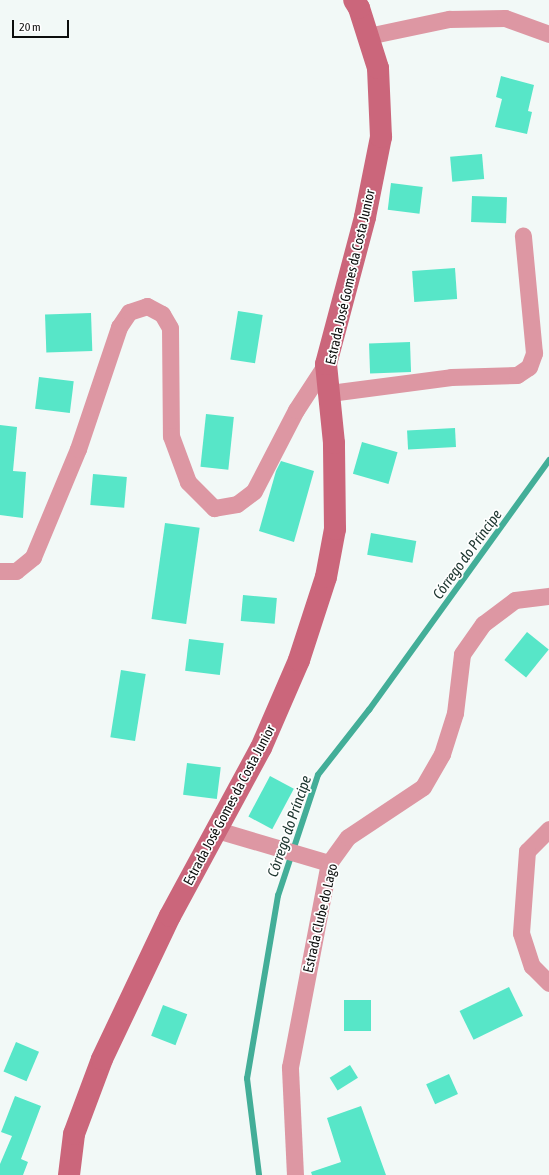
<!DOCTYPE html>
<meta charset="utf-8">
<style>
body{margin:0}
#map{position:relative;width:549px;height:1175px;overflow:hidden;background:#f2f9f7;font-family:"Asap Condensed",sans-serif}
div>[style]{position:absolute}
.stream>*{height:5.5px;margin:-2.75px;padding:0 2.75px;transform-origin:2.75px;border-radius:2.75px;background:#43ae98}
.building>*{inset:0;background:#57e6c8;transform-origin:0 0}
.street>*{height:17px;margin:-8.5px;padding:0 8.5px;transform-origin:8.5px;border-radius:8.5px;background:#dd97a3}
.secondary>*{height:22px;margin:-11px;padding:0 11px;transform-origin:11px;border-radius:11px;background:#cb667b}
span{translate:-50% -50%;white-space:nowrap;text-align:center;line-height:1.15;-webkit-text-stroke:3.5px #fff;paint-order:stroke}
.street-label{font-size:14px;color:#0c0e0d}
.water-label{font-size:15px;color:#203832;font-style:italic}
.scale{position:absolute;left:12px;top:20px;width:57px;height:18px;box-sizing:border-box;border:2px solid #0c0e0d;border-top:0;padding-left:5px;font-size:12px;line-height:14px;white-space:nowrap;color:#0c0e0d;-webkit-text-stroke:3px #fff;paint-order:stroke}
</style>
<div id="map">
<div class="stream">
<div style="left:259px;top:1175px;width:97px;rotate:-97.1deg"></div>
<div style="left:247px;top:1079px;width:186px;rotate:-80.4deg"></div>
<div style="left:278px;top:896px;width:127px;rotate:-71.7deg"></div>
<div style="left:318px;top:775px;width:83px;rotate:-51.9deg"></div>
<div style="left:369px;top:710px;width:308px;rotate:-54.2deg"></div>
</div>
<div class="building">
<div style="clip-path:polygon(501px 76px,534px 85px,528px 111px,532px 112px,527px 134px,495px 127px,502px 99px,496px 97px)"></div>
<div style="left:482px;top:154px;width:25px;height:32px;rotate:85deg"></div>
<div style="left:391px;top:183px;width:32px;height:27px;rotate:7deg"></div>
<div style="left:472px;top:196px;width:35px;height:26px;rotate:2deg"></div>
<div style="left:455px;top:268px;width:31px;height:43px;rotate:86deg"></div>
<div style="left:238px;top:311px;width:25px;height:49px;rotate:9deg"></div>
<div style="left:91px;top:313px;width:38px;height:46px;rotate:88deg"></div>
<div style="left:410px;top:342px;width:30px;height:41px;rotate:88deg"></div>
<div style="left:39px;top:377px;width:35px;height:32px;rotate:7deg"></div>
<div style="left:206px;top:414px;width:28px;height:53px;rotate:6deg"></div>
<div style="clip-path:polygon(0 425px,17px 427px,13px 471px,26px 472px,23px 518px,0 515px)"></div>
<div style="left:455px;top:428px;width:19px;height:48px;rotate:87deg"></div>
<div style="left:362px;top:442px;width:37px;height:33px;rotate:16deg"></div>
<div style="clip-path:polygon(281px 461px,314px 471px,294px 542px,259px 531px,276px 471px)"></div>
<div style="left:93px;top:474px;width:34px;height:31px;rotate:5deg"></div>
<div style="left:165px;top:523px;width:35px;height:97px;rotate:8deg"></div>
<div style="left:371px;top:533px;width:46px;height:22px;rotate:10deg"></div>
<div style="left:243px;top:595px;width:34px;height:26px;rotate:5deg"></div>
<div style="left:527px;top:632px;width:28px;height:36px;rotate:39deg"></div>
<div style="left:189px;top:639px;width:35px;height:32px;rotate:7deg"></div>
<div style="left:121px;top:670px;width:25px;height:68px;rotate:9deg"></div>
<div style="left:187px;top:763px;width:34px;height:32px;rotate:7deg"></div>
<div style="left:270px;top:776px;width:27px;height:46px;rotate:28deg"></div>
<div style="left:509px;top:987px;width:32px;height:55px;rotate:64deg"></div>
<div style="left:344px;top:1000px;width:27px;height:31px"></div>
<div style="left:163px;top:1005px;width:26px;height:33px;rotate:21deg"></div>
<div style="left:16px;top:1042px;width:25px;height:32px;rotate:23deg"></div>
<div style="left:350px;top:1065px;width:15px;height:24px;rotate:58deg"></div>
<div style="left:449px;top:1074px;width:22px;height:25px;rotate:66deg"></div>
<div style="clip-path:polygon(15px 1096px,41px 1106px,21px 1159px,28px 1162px,23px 1175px,0 1175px,0 1164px,12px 1136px,1px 1132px)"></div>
<div style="clip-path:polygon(361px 1106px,386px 1175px,312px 1175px,311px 1172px,341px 1162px,327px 1118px)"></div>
</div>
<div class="street">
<div style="left:368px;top:36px;width:83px;rotate:-11.9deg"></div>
<div style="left:449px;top:19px;width:56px;rotate:-1deg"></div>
<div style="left:505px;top:18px;width:47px;rotate:20deg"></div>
<div style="left:330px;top:393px;width:122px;rotate:-7.5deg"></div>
<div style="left:451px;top:377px;width:66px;rotate:-1.7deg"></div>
<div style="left:517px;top:375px;width:14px;rotate:-34deg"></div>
<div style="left:529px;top:367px;width:15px;rotate:-70deg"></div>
<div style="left:534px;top:353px;width:118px;rotate:-95.4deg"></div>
<div style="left:0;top:571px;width:16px"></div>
<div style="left:16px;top:571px;width:22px;rotate:-39deg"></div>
<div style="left:33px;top:557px;width:117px;rotate:-67.4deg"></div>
<div style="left:78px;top:449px;width:129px;rotate:-71.4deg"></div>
<div style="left:119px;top:327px;width:18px;rotate:-56deg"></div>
<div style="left:129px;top:312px;width:19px;rotate:-18deg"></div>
<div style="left:147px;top:306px;width:17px;rotate:28deg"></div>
<div style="left:162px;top:314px;width:16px;rotate:60deg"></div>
<div style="left:170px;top:328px;width:108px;rotate:89.5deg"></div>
<div style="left:171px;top:436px;width:49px;rotate:69.7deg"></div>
<div style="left:188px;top:482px;width:37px;rotate:45deg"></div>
<div style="left:214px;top:508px;width:23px;rotate:-10deg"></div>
<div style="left:237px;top:504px;width:21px;rotate:-37deg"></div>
<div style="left:254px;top:491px;width:91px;rotate:-62.6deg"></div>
<div style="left:296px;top:410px;width:55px;rotate:-56.9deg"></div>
<div style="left:549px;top:829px;width:31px;rotate:135deg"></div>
<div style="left:527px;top:851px;width:82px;rotate:94.2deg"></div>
<div style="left:521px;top:933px;width:35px;rotate:72deg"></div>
<div style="left:532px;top:966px;width:24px;rotate:45deg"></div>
<div style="left:217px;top:830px;width:117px;rotate:16.4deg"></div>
<div style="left:295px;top:1175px;width:108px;rotate:-92.7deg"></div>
<div style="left:290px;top:1067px;width:208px;rotate:-79.2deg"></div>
<div style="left:329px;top:863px;width:32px;rotate:-54deg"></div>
<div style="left:348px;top:837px;width:90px;rotate:-33.7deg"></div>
<div style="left:423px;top:787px;width:38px;rotate:-60deg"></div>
<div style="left:442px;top:754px;width:43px;rotate:-72.4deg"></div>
<div style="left:455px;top:713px;width:59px;rotate:-83.2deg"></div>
<div style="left:462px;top:654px;width:37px;rotate:-55deg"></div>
<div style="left:483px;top:624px;width:40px;rotate:-37deg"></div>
<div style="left:515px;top:600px;width:34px;rotate:-7deg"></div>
</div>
<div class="secondary">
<div style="left:69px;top:1175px;width:41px;rotate:-83deg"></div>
<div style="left:74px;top:1134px;width:80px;rotate:-69.5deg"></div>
<div style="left:102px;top:1059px;width:158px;rotate:-64.6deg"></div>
<div style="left:170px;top:916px;width:191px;rotate:-61.6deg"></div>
<div style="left:261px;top:748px;width:96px;rotate:-66.6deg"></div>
<div style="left:299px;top:660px;width:87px;rotate:-72deg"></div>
<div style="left:326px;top:577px;width:49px;rotate:-79.4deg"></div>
<div style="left:335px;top:529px;width:86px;rotate:-90.7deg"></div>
<div style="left:334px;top:443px;width:79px;rotate:-95.8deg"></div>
<div style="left:326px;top:364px;width:152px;rotate:-75.1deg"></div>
<div style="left:365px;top:217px;width:82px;rotate:-78.7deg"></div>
<div style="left:381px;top:137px;width:69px;rotate:-92.5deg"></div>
<div style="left:378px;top:68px;width:63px;rotate:-107.6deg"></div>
<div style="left:359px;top:8px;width:9px;rotate:-122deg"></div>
</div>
<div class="street-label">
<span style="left:350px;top:277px;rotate:-77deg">Estrada José Gomes da Costa Junior</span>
<span style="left:229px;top:805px;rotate:-62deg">Estrada José Gomes da Costa Junior</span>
<span style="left:320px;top:918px;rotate:-77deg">Estrada Clube do Lago</span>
</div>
<div class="water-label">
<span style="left:467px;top:554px;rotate:-54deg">Córrego do Príncipe</span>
<span style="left:289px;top:826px;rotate:-71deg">Córrego do Príncipe</span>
</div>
<div class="scale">20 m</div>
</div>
